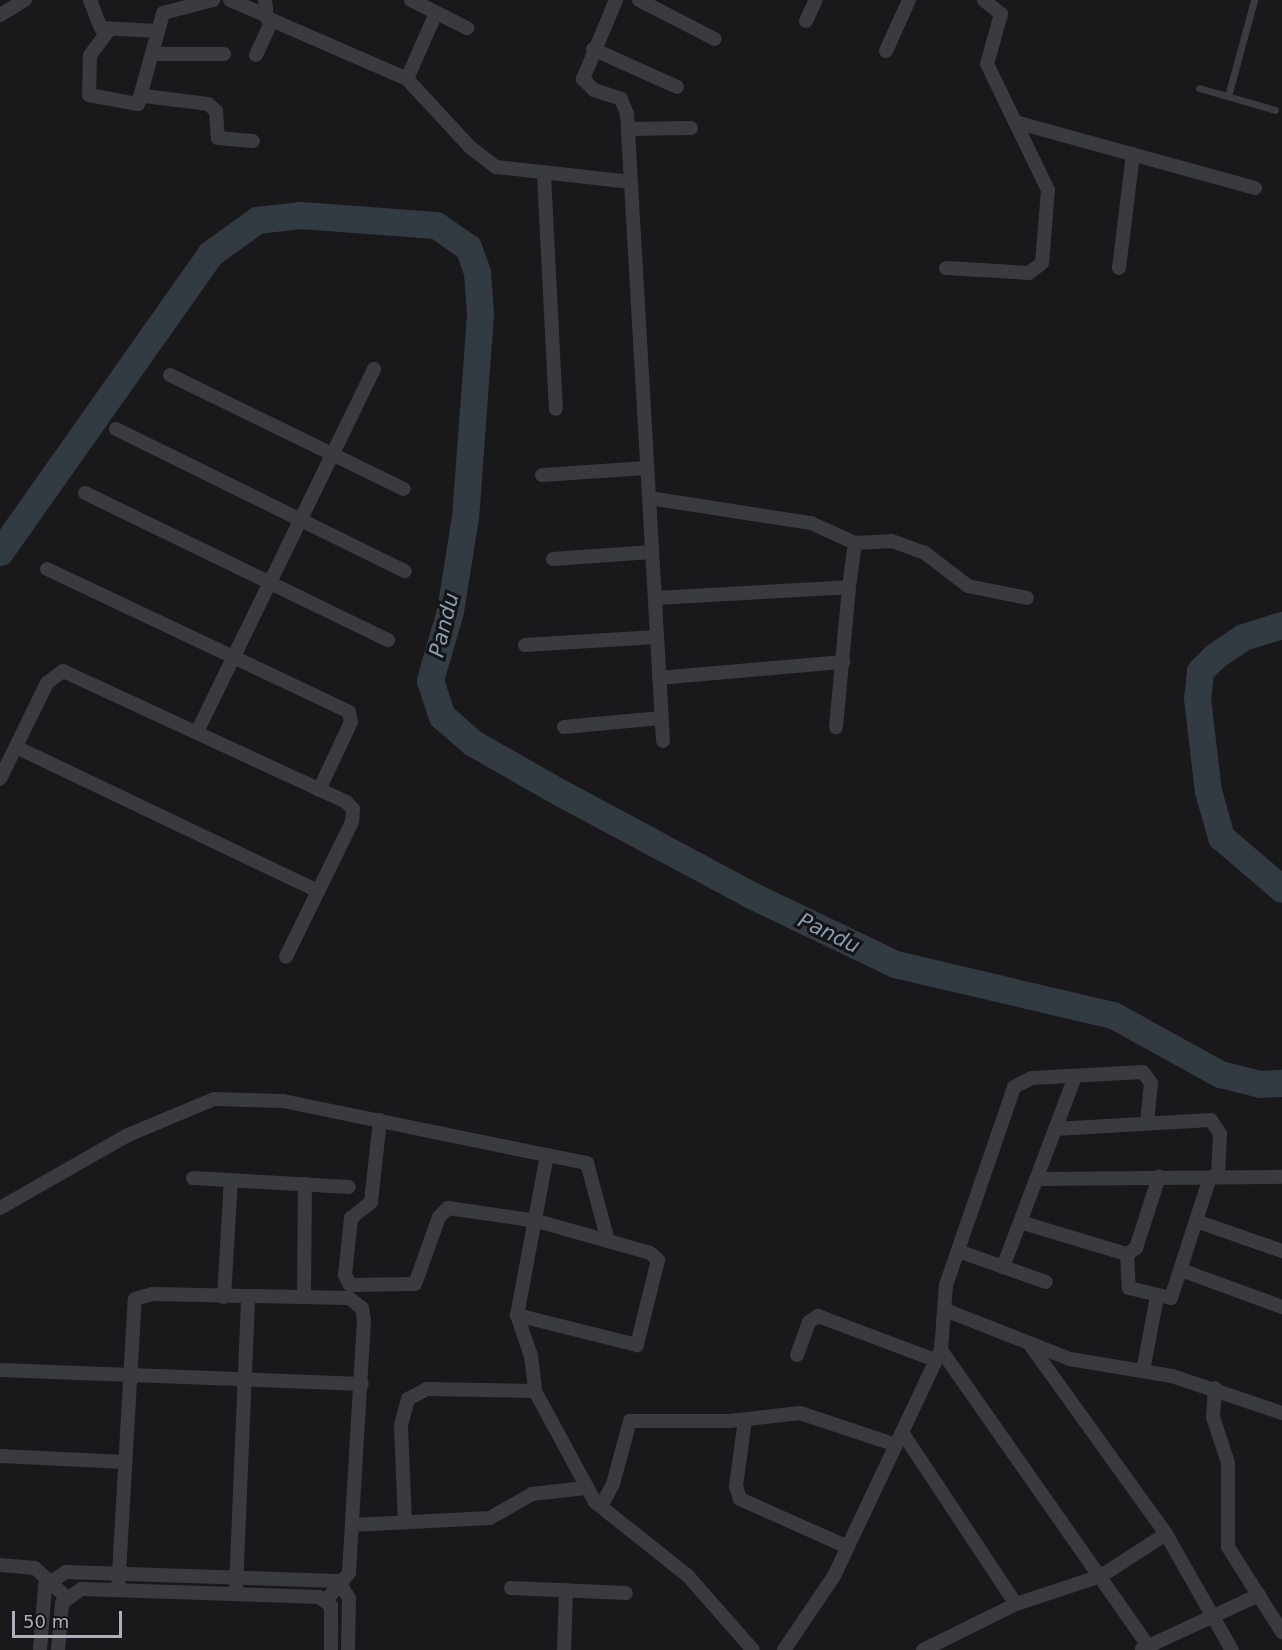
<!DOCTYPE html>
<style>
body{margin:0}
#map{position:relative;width:1282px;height:1650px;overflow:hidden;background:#19191b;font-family:"DejaVu Sans",sans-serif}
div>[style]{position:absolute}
.river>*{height:27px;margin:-13.5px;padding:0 13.5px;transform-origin:13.5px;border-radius:13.5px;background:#333b42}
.service>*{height:7px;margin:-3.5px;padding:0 3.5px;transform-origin:3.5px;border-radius:3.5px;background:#3a3b3f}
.minor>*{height:14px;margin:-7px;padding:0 7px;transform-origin:7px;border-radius:7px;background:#3a3b3f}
span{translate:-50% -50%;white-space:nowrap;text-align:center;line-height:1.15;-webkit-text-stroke:6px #141416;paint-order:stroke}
.water-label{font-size:21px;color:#879db0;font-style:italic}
.scale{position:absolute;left:12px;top:1611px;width:110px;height:27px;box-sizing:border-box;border:3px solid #adb0b9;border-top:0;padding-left:8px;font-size:18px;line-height:21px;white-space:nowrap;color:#adb0b9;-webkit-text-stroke:4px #141416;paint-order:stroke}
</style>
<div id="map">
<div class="river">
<div style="left:0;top:552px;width:365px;rotate:-54.8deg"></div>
<div style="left:210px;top:254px;width:58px;rotate:-35.9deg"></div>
<div style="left:257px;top:220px;width:43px;rotate:-6.6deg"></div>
<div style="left:300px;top:215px;width:136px;rotate:4.2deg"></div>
<div style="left:436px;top:225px;width:39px;rotate:35deg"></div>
<div style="left:468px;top:247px;width:27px;rotate:70deg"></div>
<div style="left:477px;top:272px;width:42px;rotate:85.9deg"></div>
<div style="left:480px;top:314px;width:204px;rotate:94.2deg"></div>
<div style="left:465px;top:517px;width:95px;rotate:99.1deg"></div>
<div style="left:450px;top:611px;width:72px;rotate:106.2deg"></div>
<div style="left:430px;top:680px;width:38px;rotate:72deg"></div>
<div style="left:442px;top:716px;width:41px;rotate:41.1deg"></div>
<div style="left:473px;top:743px;width:101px;rotate:29.6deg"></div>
<div style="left:561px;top:793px;width:213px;rotate:28.2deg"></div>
<div style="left:749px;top:894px;width:162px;rotate:25.6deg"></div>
<div style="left:895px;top:964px;width:224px;rotate:13.2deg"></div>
<div style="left:1113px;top:1015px;width:122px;rotate:28.9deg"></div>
<div style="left:1220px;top:1074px;width:41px;rotate:14deg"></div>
<div style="left:1260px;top:1084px;width:22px;rotate:-3deg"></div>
<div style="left:1282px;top:625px;width:41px;rotate:162.9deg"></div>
<div style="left:1243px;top:637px;width:34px;rotate:146deg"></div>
<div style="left:1215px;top:656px;width:21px;rotate:135deg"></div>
<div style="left:1200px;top:671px;width:27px;rotate:96deg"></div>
<div style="left:1197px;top:698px;width:94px;rotate:83.3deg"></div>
<div style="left:1208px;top:791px;width:48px;rotate:74.2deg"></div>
<div style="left:1221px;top:837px;width:80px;rotate:40.4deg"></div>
</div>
<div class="service">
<div style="left:1199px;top:88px;width:79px;rotate:16.1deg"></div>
<div style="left:1228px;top:96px;width:99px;rotate:-74.8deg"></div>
</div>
<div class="minor">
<div style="left:90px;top:0;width:30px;rotate:69deg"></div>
<div style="left:101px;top:28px;width:56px;rotate:3.1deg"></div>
<div style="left:230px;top:0;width:36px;rotate:23deg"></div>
<div style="left:265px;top:0;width:18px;rotate:84deg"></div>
<div style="left:267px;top:18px;width:153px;rotate:23.5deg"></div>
<div style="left:407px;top:79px;width:93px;rotate:47.2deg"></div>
<div style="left:470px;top:147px;width:33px;rotate:38deg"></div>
<div style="left:496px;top:167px;width:136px;rotate:6.3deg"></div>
<div style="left:411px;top:0;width:63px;rotate:26.6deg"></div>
<div style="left:616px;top:0;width:86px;rotate:112.7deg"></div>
<div style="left:583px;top:79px;width:16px;rotate:45deg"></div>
<div style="left:594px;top:90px;width:28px;rotate:18deg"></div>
<div style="left:621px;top:99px;width:16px;rotate:68deg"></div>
<div style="left:627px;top:114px;width:628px;rotate:86.71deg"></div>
<div style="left:639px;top:0;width:85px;rotate:27.2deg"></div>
<div style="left:0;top:15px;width:29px;rotate:-31deg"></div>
<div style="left:806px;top:21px;width:23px;rotate:-65deg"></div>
<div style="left:109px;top:30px;width:31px;rotate:127deg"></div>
<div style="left:90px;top:55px;width:40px;rotate:91.4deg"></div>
<div style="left:89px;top:95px;width:50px;rotate:10.4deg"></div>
<div style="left:138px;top:104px;width:94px;rotate:-74.6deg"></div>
<div style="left:163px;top:13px;width:52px;rotate:-14.6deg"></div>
<div style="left:593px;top:49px;width:92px;rotate:24.3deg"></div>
<div style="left:886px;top:51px;width:56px;rotate:-65.7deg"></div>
<div style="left:152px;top:54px;width:72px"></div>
<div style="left:256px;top:55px;width:38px;rotate:-65deg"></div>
<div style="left:407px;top:79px;width:72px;rotate:-66.3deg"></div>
<div style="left:144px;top:96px;width:64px;rotate:7.1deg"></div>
<div style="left:208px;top:104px;width:11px;rotate:41deg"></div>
<div style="left:216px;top:111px;width:27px;rotate:86deg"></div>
<div style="left:218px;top:138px;width:35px;rotate:5deg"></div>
<div style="left:1015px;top:122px;width:249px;rotate:15.4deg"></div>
<div style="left:628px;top:129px;width:63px;rotate:-0.9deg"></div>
<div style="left:544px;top:175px;width:234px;rotate:87.1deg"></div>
<div style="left:946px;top:268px;width:83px;rotate:3.4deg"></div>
<div style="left:1029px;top:273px;width:16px;rotate:-38deg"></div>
<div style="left:1042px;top:263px;width:73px;rotate:-85.3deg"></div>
<div style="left:1048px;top:190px;width:140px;rotate:-115.8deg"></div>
<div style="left:987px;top:64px;width:52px;rotate:-74.4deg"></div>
<div style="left:1001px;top:14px;width:22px;rotate:-141deg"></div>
<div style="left:1119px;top:268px;width:115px;rotate:-83deg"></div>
<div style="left:170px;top:375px;width:260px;rotate:26deg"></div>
<div style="left:116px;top:429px;width:322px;rotate:26.2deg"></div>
<div style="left:542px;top:475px;width:105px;rotate:-3.8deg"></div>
<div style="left:85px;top:493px;width:337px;rotate:25.9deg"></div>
<div style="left:649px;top:498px;width:164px;rotate:8.8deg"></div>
<div style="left:811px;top:523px;width:48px;rotate:24.4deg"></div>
<div style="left:855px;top:543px;width:44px;rotate:97.8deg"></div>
<div style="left:855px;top:543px;width:37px;rotate:-3deg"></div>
<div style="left:892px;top:541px;width:35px;rotate:20deg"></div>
<div style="left:925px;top:553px;width:54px;rotate:37.5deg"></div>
<div style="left:968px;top:586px;width:60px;rotate:11.5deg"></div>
<div style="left:553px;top:559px;width:99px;rotate:-4deg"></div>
<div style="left:47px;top:569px;width:334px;rotate:25.3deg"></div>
<div style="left:349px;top:712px;width:10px;rotate:79deg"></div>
<div style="left:351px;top:722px;width:75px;rotate:115.2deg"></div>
<div style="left:655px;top:598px;width:194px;rotate:-3.2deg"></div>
<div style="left:849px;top:587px;width:141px;rotate:95.3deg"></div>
<div style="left:525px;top:645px;width:132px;rotate:-3.5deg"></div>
<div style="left:659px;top:678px;width:185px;rotate:-5deg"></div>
<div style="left:564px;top:727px;width:97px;rotate:-5.3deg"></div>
<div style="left:197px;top:732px;width:404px;rotate:-64deg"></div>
<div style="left:16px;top:747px;width:335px;rotate:25.5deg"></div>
<div style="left:0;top:779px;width:107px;rotate:-63.9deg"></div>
<div style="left:47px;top:683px;width:20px;rotate:-37deg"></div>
<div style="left:63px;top:671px;width:312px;rotate:24.8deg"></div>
<div style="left:346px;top:802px;width:10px;rotate:45deg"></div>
<div style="left:353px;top:809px;width:13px;rotate:94deg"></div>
<div style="left:352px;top:822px;width:150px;rotate:116.1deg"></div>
<div style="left:380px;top:1120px;width:82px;rotate:96.3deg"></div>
<div style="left:371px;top:1202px;width:26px;rotate:141deg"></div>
<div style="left:351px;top:1218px;width:57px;rotate:96deg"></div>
<div style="left:345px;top:1275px;width:11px;rotate:63deg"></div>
<div style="left:350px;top:1285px;width:65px;rotate:-0.9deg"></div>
<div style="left:415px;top:1284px;width:71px;rotate:-70.3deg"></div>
<div style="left:439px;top:1217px;width:13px;rotate:-45deg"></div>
<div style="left:448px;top:1208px;width:90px;rotate:8.3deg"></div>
<div style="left:537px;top:1221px;width:117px;rotate:15.8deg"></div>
<div style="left:650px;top:1253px;width:11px;rotate:41deg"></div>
<div style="left:658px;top:1260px;width:88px;rotate:103.9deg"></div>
<div style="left:637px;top:1345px;width:124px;rotate:-166deg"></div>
<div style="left:1055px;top:1129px;width:156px;rotate:-3.3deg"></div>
<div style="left:1211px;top:1120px;width:17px;rotate:57deg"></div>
<div style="left:1220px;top:1134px;width:43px;rotate:92.7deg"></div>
<div style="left:547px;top:1155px;width:41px;rotate:11.3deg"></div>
<div style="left:587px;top:1163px;width:81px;rotate:74.9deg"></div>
<div style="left:193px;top:1178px;width:156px;rotate:3.3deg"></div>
<div style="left:1036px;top:1179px;width:246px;rotate:-0.5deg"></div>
<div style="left:0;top:1208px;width:147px;rotate:-29.7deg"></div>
<div style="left:128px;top:1135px;width:93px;rotate:-22.7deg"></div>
<div style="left:214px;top:1099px;width:69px;rotate:1.7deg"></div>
<div style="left:283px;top:1101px;width:269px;rotate:11.6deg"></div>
<div style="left:547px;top:1155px;width:163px;rotate:100.6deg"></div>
<div style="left:517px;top:1315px;width:43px;rotate:71.1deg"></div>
<div style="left:531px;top:1356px;width:35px;rotate:83deg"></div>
<div style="left:535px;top:1391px;width:126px;rotate:61.6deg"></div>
<div style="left:595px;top:1502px;width:119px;rotate:38.5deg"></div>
<div style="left:688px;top:1576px;width:98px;rotate:48.7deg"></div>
<div style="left:1196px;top:1221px;width:91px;rotate:19.2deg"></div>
<div style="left:1020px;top:1222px;width:112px;rotate:16.7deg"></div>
<div style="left:1127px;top:1254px;width:11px;rotate:-34deg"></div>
<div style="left:1136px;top:1248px;width:75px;rotate:-72.1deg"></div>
<div style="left:958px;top:1251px;width:93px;rotate:19.4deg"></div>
<div style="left:1127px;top:1254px;width:34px;rotate:87deg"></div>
<div style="left:1129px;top:1288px;width:43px;rotate:13.4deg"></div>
<div style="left:1171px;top:1298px;width:127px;rotate:-72.1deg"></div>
<div style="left:1003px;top:1267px;width:204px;rotate:-69.3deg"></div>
<div style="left:1181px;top:1270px;width:108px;rotate:20.1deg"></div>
<div style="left:224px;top:1297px;width:117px;rotate:-86.6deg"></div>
<div style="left:304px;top:1297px;width:113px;rotate:-89.5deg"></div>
<div style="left:945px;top:1310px;width:134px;rotate:21.4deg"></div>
<div style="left:1070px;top:1359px;width:103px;rotate:9.5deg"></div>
<div style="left:1172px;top:1376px;width:116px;rotate:18.6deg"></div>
<div style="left:1031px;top:1346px;width:231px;rotate:54.3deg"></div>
<div style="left:1166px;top:1534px;width:133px;rotate:60.4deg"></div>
<div style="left:941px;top:1350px;width:361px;rotate:55deg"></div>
<div style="left:797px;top:1355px;width:35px;rotate:-70deg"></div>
<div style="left:809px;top:1322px;width:11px;rotate:-34deg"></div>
<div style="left:818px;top:1316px;width:125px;rotate:20.6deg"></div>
<div style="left:0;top:1370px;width:362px;rotate:2.2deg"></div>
<div style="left:1143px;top:1371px;width:75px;rotate:-79.3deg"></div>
<div style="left:1215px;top:1388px;width:29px;rotate:94deg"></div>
<div style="left:1213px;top:1417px;width:48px;rotate:71.9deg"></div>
<div style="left:1228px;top:1463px;width:84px;rotate:90deg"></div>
<div style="left:1228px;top:1547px;width:101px;rotate:57.6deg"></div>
<div style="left:745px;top:1420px;width:67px;rotate:97.8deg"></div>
<div style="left:736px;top:1486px;width:14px;rotate:73deg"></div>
<div style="left:740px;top:1499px;width:118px;rotate:24deg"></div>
<div style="left:902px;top:1432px;width:206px;rotate:56.5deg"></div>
<div style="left:0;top:1456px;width:125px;rotate:2.7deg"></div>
<div style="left:601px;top:1506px;width:25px;rotate:-61deg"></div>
<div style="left:613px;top:1484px;width:65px;rotate:-74.9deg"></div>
<div style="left:630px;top:1421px;width:100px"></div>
<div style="left:730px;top:1421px;width:70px;rotate:-6.5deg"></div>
<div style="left:800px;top:1413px;width:101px;rotate:18.4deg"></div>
<div style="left:405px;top:1522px;width:97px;rotate:-92.4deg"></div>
<div style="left:401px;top:1425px;width:27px;rotate:-75deg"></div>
<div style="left:408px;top:1399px;width:21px;rotate:-28deg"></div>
<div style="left:427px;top:1389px;width:108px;rotate:1.1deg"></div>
<div style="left:352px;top:1525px;width:138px;rotate:-2.9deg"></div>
<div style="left:490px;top:1518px;width:48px;rotate:-29.7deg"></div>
<div style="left:532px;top:1494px;width:53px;rotate:-6.5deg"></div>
<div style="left:0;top:1565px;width:35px;rotate:5deg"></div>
<div style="left:35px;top:1568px;width:42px;rotate:43.1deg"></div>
<div style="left:236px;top:1587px;width:289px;rotate:-87.6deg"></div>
<div style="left:511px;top:1588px;width:115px;rotate:2.5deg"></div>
<div style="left:118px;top:1590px;width:291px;rotate:-86.7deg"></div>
<div style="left:135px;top:1299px;width:19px;rotate:-16deg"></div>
<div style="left:153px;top:1294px;width:196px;rotate:1.2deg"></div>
<div style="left:349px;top:1298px;width:16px;rotate:38deg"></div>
<div style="left:362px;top:1308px;width:12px;rotate:81deg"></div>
<div style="left:364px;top:1320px;width:253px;rotate:93.4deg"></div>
<div style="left:349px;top:1573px;width:35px;rotate:130deg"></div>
<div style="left:1142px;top:1649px;width:129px;rotate:-24.8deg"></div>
<div style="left:40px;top:1650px;width:64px;rotate:-85.5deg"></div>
<div style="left:45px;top:1586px;width:25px;rotate:-34deg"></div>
<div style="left:66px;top:1572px;width:272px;rotate:1.9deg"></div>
<div style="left:338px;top:1581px;width:20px;rotate:57deg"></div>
<div style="left:349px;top:1598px;width:52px;rotate:91.1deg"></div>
<div style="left:58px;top:1650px;width:47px;rotate:-85.1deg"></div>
<div style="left:62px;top:1603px;width:24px;rotate:-36deg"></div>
<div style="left:81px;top:1589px;width:238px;rotate:1.9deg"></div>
<div style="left:319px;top:1597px;width:15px;rotate:37deg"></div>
<div style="left:331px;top:1606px;width:44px;rotate:90deg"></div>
<div style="left:564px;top:1650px;width:60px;rotate:-88.1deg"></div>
<div style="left:784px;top:1650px;width:89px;rotate:-56deg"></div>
<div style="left:834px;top:1576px;width:250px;rotate:-64.7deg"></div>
<div style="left:941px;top:1350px;width:65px;rotate:-85.6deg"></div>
<div style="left:946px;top:1285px;width:209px;rotate:-71deg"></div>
<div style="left:1014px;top:1087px;width:20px;rotate:-27deg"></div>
<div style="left:1032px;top:1078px;width:111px;rotate:-3.1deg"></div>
<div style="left:1143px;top:1072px;width:14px;rotate:54deg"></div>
<div style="left:1151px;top:1083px;width:40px;rotate:95.7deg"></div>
<div style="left:923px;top:1650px;width:104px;rotate:-26.3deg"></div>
<div style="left:1016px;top:1604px;width:89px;rotate:-18.2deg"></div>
<div style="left:1101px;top:1576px;width:77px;rotate:-32.9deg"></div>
</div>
<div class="water-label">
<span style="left:444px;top:625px;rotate:-76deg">Pandu</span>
<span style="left:829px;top:933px;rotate:26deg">Pandu</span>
</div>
<div class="scale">50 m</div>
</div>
